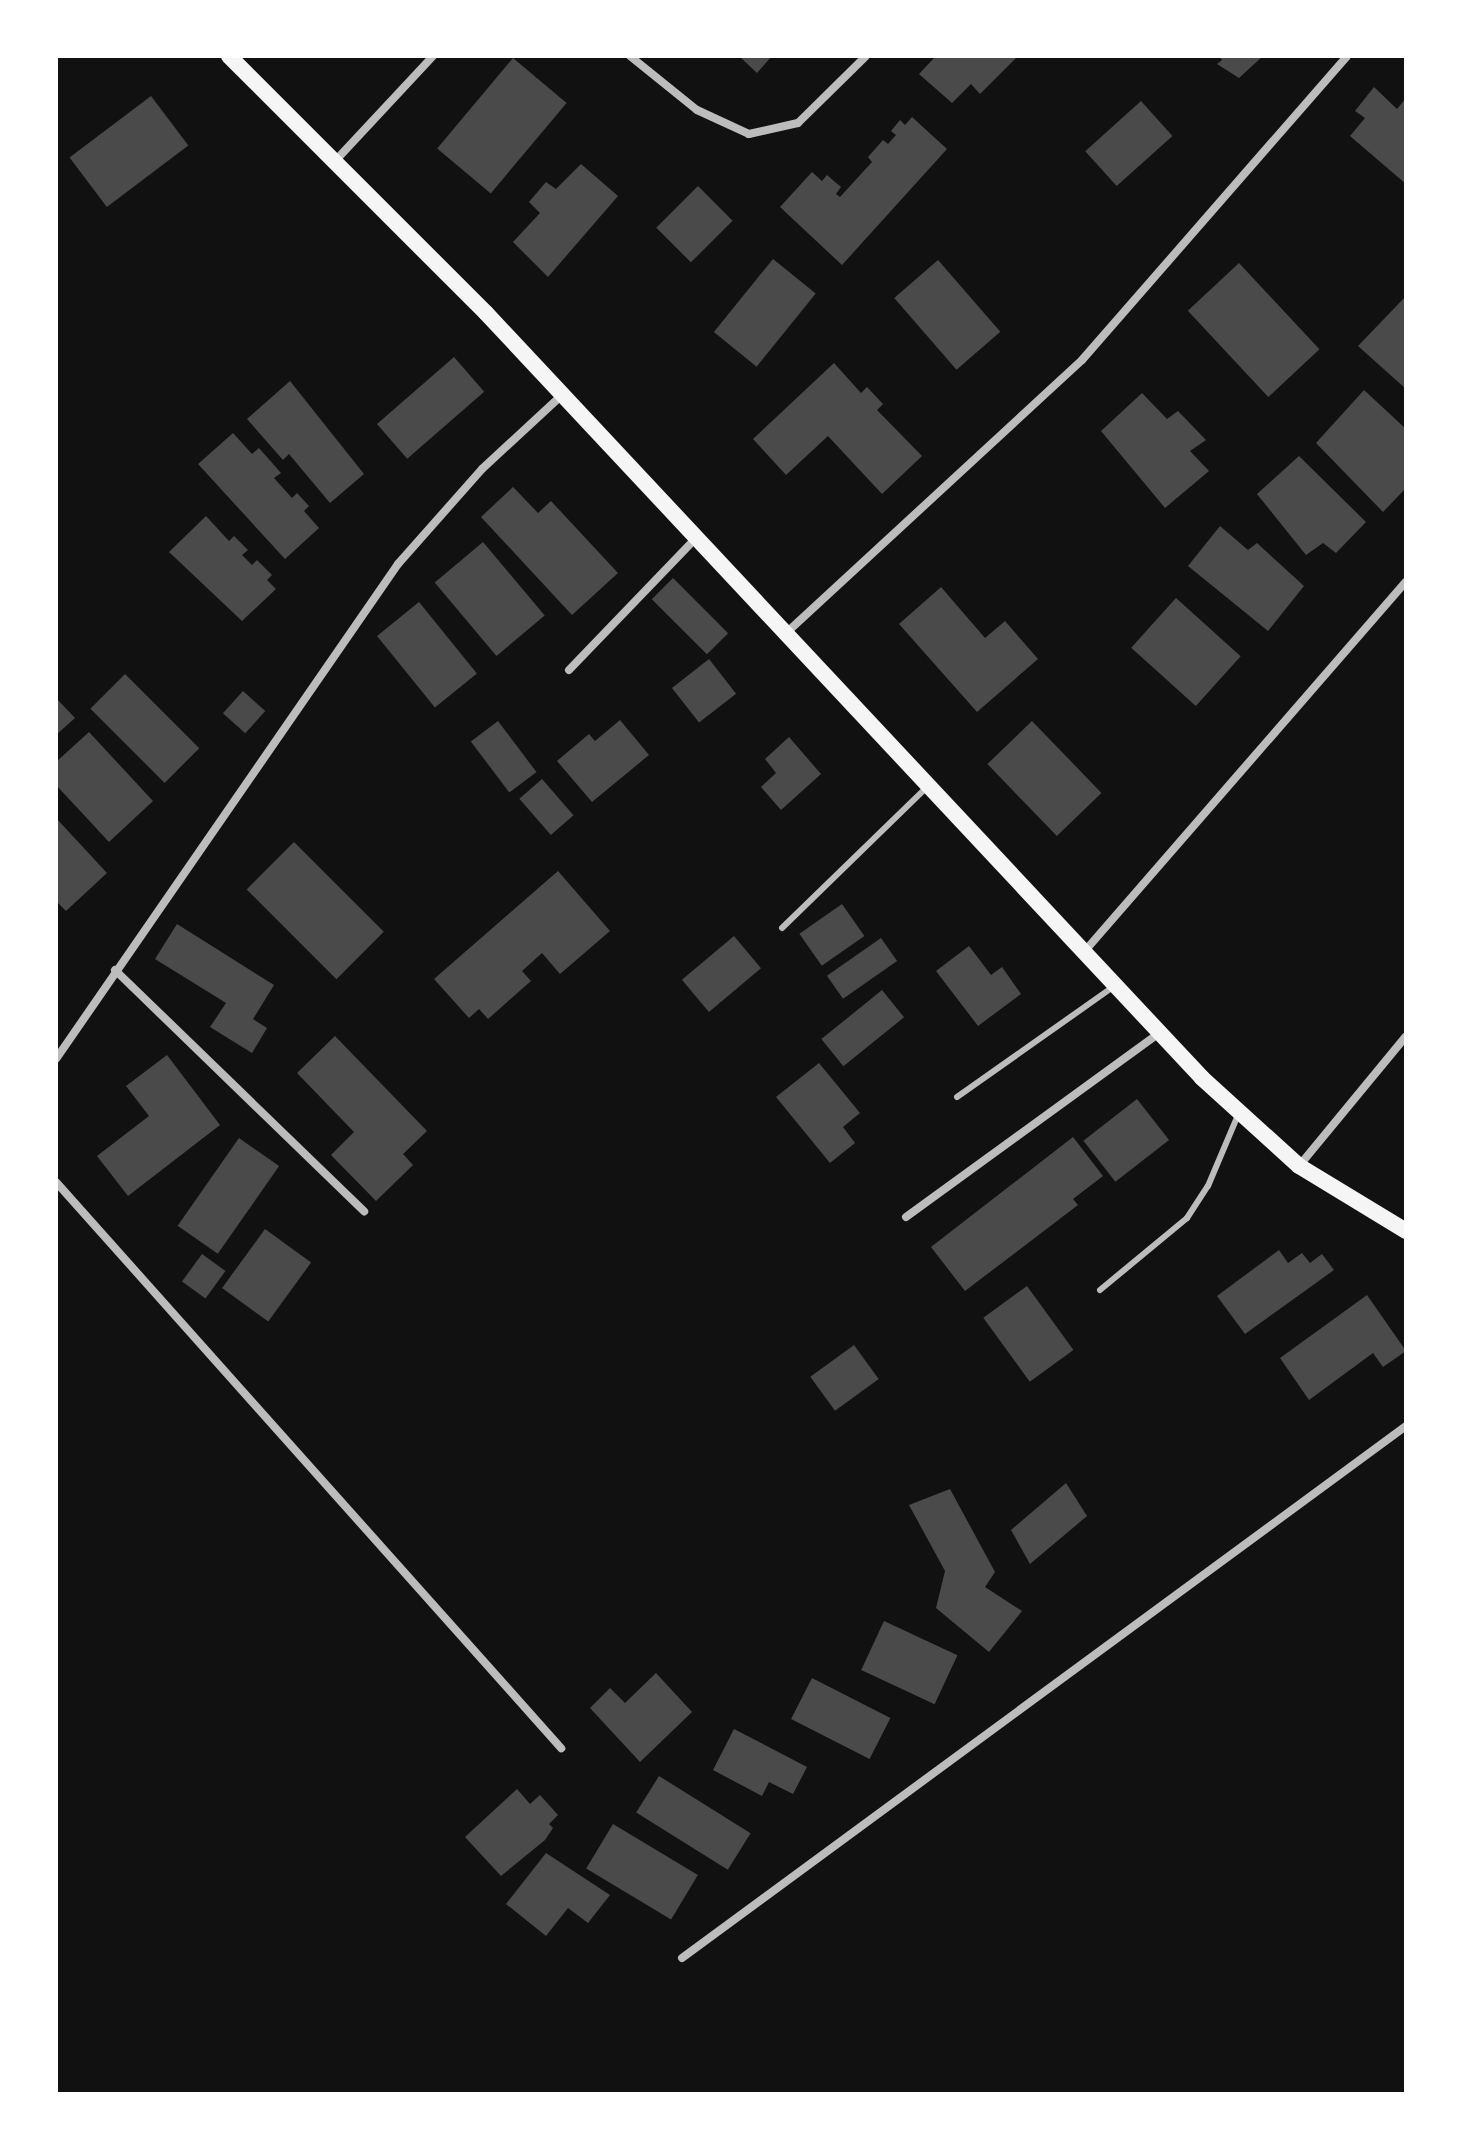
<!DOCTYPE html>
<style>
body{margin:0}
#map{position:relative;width:1462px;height:2150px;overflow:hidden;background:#111;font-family:"Source Sans 3",sans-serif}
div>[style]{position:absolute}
.building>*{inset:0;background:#4a4a4a;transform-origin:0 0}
.service>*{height:6px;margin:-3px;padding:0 3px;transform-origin:3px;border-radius:3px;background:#bcbcbc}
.minor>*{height:8px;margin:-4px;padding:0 4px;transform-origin:4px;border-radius:4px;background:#bcbcbc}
.secondary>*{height:16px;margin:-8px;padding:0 8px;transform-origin:8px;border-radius:8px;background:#f5f5f5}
span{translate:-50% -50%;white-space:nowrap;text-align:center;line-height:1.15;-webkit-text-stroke:7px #fff;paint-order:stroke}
.frame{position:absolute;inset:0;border:58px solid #fff;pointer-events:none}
</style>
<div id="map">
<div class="building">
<div style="clip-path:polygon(739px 56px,772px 56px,757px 73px)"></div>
<div style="clip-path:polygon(936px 56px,1018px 56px,980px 94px,971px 84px,952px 103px,919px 74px)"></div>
<div style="clip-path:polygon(1219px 56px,1263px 56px,1239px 78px,1217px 64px,1222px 60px)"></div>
<div style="left:513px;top:58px;width:70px;height:118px;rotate:40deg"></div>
<div style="clip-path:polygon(1374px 87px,1397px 109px,1406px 98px,1406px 184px,1350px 136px,1365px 118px,1355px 111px)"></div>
<div style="left:151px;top:96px;width:62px;height:102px;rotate:53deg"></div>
<div style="left:1141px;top:101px;width:47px;height:75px;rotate:48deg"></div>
<div style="clip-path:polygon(912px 117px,947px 149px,842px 265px,780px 207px,812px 172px,822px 181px,827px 175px,841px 187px,836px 194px,840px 197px,872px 162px,868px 157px,883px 140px,888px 144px,896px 135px,891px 131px,900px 120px,905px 125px)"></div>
<div style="clip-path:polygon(581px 164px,618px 196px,548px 277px,513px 242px,540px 213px,529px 202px,546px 182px,556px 189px)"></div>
<div style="left:698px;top:186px;width:49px;height:59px;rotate:45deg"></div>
<div style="left:773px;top:259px;width:55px;height:94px;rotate:39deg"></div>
<div style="left:938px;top:260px;width:95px;height:58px;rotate:49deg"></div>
<div style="left:1239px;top:263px;width:118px;height:70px;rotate:47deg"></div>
<div style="clip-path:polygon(1406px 296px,1406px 389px,1358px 346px)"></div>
<div style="left:454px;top:357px;width:46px;height:102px;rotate:49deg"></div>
<div style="clip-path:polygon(834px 363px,861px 393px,867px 387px,883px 404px,877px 410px,922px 456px,882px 494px,828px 436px,786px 475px,753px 439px)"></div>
<div style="clip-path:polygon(290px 381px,364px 474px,330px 503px,289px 454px,283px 460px,247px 419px)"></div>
<div style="clip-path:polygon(1364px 390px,1406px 429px,1406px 488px,1383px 512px,1316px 443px)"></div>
<div style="clip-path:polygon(1142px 393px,1167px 419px,1178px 411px,1206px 440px,1190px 451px,1209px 471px,1165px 508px,1101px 431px)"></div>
<div style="clip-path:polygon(233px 433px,252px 454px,259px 448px,281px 473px,274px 478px,292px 498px,297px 493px,309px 506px,304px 511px,319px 528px,285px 559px,198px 464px)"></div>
<div style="clip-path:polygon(1299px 456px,1366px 522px,1336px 553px,1323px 543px,1306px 555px,1257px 494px)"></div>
<div style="clip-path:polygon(513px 487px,538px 513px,551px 501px,618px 573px,572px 615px,481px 517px)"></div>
<div style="clip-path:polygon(206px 516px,229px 541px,234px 536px,248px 550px,242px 555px,252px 565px,257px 560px,272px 575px,267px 580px,276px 589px,242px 621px,169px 552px)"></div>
<div style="clip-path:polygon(1220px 526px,1248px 550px,1257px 543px,1304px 586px,1268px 631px,1188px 566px)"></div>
<div style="left:483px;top:542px;width:96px;height:63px;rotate:50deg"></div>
<div style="left:673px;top:578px;width:78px;height:30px;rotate:45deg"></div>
<div style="clip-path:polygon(941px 587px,985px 638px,1005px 621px,1038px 659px,977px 712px,899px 624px)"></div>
<div style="left:1176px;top:598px;width:87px;height:67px;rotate:42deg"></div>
<div style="left:419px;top:602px;width:92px;height:54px;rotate:51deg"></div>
<div style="left:709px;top:659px;width:44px;height:47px;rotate:52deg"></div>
<div style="left:125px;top:674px;width:105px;height:49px;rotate:45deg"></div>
<div style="left:243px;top:691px;width:30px;height:30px;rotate:42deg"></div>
<div style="clip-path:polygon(56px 698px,75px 718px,56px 735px)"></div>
<div style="clip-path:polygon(620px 720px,649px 755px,592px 802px,557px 761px,589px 734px,595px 741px)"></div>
<div style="left:498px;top:721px;width:64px;height:34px;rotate:53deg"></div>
<div style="left:1032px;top:721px;width:100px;height:62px;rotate:46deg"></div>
<div style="clip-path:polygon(89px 732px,153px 801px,109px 842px,56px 785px,56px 762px)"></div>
<div style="clip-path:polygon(789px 737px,821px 774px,781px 810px,761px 787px,776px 773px,765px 759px)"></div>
<div style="left:542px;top:779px;width:48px;height:30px;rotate:49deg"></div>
<div style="clip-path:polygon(56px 818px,107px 873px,66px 911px,56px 901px)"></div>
<div style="left:294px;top:842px;width:127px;height:67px;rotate:45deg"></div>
<div style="clip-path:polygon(558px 871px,610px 931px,560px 974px,542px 953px,522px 971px,531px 981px,488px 1019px,479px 1009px,469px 1018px,434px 979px)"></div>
<div style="left:842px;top:904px;width:39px;height:52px;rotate:55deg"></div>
<div style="clip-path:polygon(177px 924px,274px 985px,253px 1019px,267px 1028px,252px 1053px,210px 1027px,226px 1003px,155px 959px)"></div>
<div style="left:734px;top:936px;width:42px;height:68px;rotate:50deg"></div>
<div style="left:881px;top:938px;width:28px;height:66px;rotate:55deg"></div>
<div style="clip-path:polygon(969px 946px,991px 975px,1002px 967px,1021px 994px,978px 1026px,936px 971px)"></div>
<div style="left:882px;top:990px;width:35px;height:78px;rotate:51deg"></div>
<div style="clip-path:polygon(335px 1036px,427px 1131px,403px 1154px,413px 1165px,376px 1201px,331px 1155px,354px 1132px,297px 1073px)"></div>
<div style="clip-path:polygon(167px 1055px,220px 1125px,128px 1196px,97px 1156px,149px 1116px,126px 1086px)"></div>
<div style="clip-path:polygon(819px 1063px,860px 1113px,843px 1127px,855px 1143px,830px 1163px,776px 1097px)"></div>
<div style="left:1137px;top:1099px;width:52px;height:68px;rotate:52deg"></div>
<div style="clip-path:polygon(1073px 1137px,1103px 1176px,1073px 1199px,1078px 1205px,965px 1291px,931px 1247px)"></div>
<div style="left:239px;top:1138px;width:49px;height:107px;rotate:35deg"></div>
<div style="left:265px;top:1229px;width:57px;height:73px;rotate:36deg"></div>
<div style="clip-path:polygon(1279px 1250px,1288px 1263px,1302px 1253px,1310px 1263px,1322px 1254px,1334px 1270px,1245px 1334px,1217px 1296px)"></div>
<div style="left:202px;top:1254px;width:29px;height:34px;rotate:36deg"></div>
<div style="left:1027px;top:1286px;width:79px;height:54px;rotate:54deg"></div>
<div style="clip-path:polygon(1367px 1295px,1406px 1351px,1383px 1367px,1373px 1353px,1309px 1400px,1280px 1358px)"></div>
<div style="left:854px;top:1345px;width:42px;height:54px;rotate:54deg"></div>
<div style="clip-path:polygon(1066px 1483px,1087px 1516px,1030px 1564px,1011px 1530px)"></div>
<div style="clip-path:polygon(950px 1489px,995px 1572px,985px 1587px,1022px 1611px,989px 1652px,936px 1608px,945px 1571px,909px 1505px)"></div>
<div style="left:884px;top:1621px;width:81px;height:54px;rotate:25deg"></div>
<div style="clip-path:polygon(656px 1673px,692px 1712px,640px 1762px,590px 1708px,610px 1688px,625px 1703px)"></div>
<div style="left:812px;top:1678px;width:88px;height:46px;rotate:27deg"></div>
<div style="clip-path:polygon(734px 1729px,807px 1767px,793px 1794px,769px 1782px,762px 1796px,713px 1770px)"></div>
<div style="left:659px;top:1776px;width:108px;height:43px;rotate:32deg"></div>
<div style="clip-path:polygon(517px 1789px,530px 1804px,540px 1795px,558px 1815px,549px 1824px,553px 1828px,545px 1840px,501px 1876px,465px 1837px)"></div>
<div style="left:613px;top:1824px;width:99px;height:52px;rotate:31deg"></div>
<div style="clip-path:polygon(546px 1853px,610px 1895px,588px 1923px,568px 1908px,546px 1936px,506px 1904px)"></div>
</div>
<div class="service">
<div style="left:782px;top:928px;width:201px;rotate:-44.2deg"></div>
<div style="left:957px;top:1097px;width:191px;rotate:-35.2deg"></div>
<div style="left:1100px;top:1290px;width:113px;rotate:-39.6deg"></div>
<div style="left:1187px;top:1218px;width:38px;rotate:-57deg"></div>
<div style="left:1208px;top:1186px;width:77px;rotate:-67.1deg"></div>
</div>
<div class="minor">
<div style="left:630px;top:56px;width:86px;rotate:38.9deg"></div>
<div style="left:697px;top:110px;width:57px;rotate:24.8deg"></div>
<div style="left:749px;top:134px;width:50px;rotate:-12.7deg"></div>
<div style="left:798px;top:123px;width:95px;rotate:-44.6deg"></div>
<div style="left:337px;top:159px;width:141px;rotate:-47deg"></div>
<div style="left:784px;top:635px;width:405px;rotate:-42.7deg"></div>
<div style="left:1082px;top:360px;width:403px;rotate:-48.9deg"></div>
<div style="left:569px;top:670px;width:180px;rotate:-46.1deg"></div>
<div style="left:1084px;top:952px;width:491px;rotate:-49deg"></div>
<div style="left:115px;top:970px;width:347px;rotate:44.1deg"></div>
<div style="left:56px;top:1059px;width:602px;rotate:-55.36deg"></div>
<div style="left:398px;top:564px;width:127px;rotate:-48.5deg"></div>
<div style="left:482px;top:469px;width:109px;rotate:-42.8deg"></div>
<div style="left:1299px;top:1166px;width:168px;rotate:-50.5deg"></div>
<div style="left:56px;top:1182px;width:759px;rotate:48.26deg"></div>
<div style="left:906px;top:1217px;width:311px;rotate:-36deg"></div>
<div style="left:682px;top:1958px;width:898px;rotate:-36.31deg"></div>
</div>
<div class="secondary">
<div style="left:229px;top:56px;width:363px;rotate:45deg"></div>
<div style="left:486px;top:313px;width:1048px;rotate:46.89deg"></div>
<div style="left:1202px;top:1078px;width:131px;rotate:42.2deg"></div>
<div style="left:1299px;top:1166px;width:125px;rotate:31.3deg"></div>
</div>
<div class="frame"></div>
</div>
